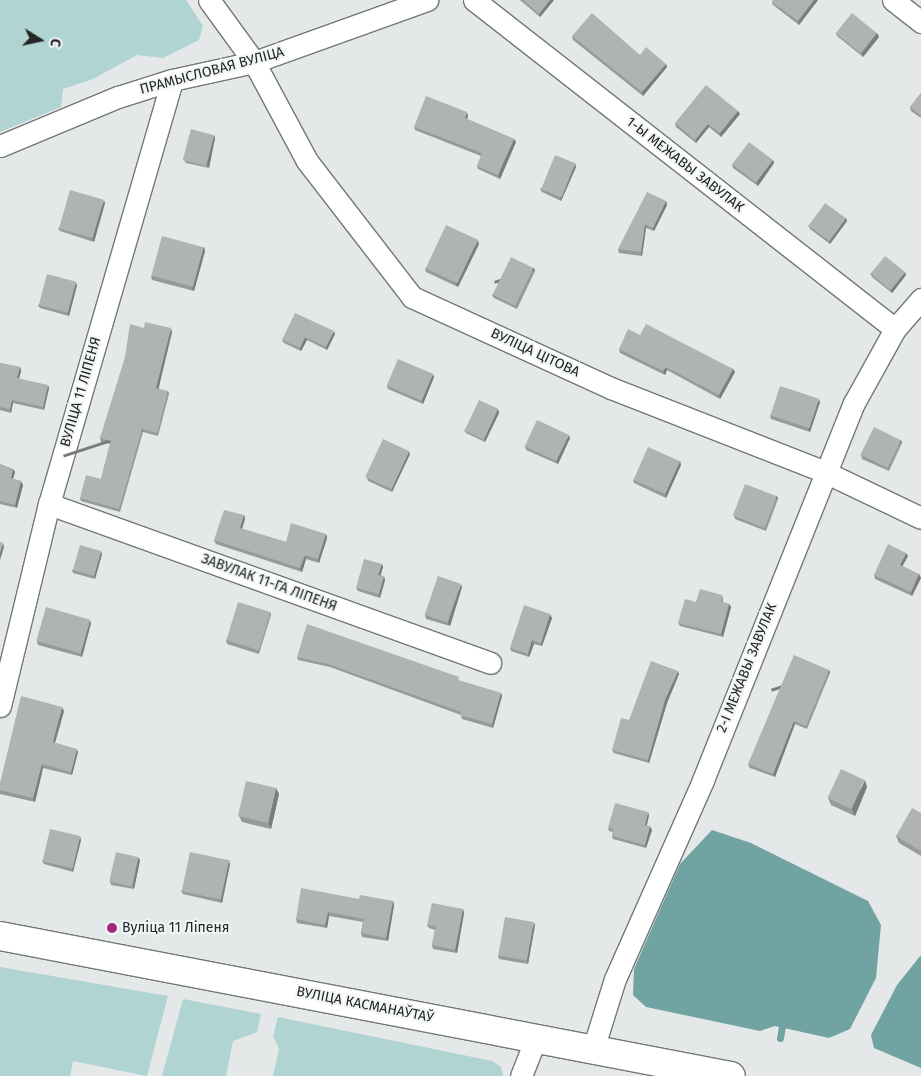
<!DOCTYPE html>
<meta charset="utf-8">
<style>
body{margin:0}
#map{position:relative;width:921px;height:1076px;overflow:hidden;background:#e4e8e8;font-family:"Fira Sans",sans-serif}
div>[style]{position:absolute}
.green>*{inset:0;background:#afd4d2}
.water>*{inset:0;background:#70a3a1}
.stream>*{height:7px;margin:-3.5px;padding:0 3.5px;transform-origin:3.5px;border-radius:3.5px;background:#70a3a1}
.roads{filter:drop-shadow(1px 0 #737777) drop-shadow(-1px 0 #737777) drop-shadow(0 1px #737777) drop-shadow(0 -1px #737777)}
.minor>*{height:21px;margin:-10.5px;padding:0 10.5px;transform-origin:10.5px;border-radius:10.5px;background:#fff}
.secondary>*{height:28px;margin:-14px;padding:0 14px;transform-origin:14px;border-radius:14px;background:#fff}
.wall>*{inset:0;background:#969a9a}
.shaded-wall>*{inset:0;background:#7a7d7d;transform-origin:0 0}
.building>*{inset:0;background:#afb3b3;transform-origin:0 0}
.dots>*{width:14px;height:14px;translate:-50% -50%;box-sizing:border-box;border:2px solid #f1f5f5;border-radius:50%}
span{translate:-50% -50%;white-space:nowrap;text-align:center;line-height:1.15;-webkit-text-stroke:4px #f1f5f5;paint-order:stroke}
.street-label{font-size:14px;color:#242525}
.poi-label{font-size:14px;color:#242525}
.left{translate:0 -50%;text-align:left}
.north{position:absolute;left:15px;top:15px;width:50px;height:50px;-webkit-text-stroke:4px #f1f5f5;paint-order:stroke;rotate:100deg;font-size:14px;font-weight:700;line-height:20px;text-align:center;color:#242525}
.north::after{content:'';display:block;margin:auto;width:18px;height:22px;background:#242525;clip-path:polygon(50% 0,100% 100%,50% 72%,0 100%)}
</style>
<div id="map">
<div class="green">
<div style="clip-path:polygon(0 0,186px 0,203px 26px,199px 40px,163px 58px,137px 55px,93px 79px,63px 89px,61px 107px,0 132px)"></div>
<div style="clip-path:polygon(0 967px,168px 996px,147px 1076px,73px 1061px,70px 1076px,0 1076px)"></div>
<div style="clip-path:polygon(183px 999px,261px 1014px,257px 1032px,233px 1041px,226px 1076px,162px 1076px)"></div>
<div style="clip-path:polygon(278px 1017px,492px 1061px,501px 1067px,503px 1076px,273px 1076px,279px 1049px,273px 1036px)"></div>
</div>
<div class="water">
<div style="clip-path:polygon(712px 830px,751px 843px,868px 901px,881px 925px,876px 978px,850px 1029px,829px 1038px,775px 1026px,760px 1031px,646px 1007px,633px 995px,634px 969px,680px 864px)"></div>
<div style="clip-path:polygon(921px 955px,921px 1068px,874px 1048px,871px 1035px,897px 985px)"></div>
</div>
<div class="stream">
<div style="left:780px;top:1038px;width:11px;rotate:-80deg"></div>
</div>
<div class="roads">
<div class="minor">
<div style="left:209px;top:0;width:77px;rotate:54deg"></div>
<div style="left:254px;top:62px;width:112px;rotate:61.8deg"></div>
<div style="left:307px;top:161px;width:172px;rotate:52.3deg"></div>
<div style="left:412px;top:297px;width:219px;rotate:24.6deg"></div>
<div style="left:611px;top:388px;width:230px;rotate:21.4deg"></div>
<div style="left:825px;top:472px;width:106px;rotate:25.6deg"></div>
<div style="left:474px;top:0;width:534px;rotate:38.01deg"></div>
<div style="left:893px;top:0;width:36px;rotate:38deg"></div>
<div style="left:0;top:146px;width:128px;rotate:-22.6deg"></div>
<div style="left:118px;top:97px;width:57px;rotate:-17.5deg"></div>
<div style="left:172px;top:80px;width:84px;rotate:-12.4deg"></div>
<div style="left:254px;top:62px;width:184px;rotate:-19.7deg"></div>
<div style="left:49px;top:504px;width:469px;rotate:19.8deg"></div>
<div style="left:0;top:706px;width:208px;rotate:-76.4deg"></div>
<div style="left:49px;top:504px;width:441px;rotate:-73.8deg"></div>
<div style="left:593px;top:1049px;width:73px;rotate:-72.6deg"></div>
<div style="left:615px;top:979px;width:218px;rotate:-66.1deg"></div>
<div style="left:703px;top:780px;width:406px;rotate:-68.2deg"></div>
<div style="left:854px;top:403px;width:85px;rotate:-61deg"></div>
<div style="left:895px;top:329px;width:40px;rotate:-49deg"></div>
<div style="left:521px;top:1076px;width:41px;rotate:-68.5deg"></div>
</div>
<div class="secondary">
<div style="left:0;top:936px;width:744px;rotate:10.84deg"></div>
</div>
</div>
<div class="wall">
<div style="clip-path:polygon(520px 0,554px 0,540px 17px)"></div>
<div style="clip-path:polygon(773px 0,818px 0,799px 25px,773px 5px,772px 2px)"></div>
<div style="clip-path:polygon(836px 33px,877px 33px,879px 37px,863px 57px,837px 36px)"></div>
<div style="clip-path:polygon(572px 36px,640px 55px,666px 64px,667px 67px,643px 96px,573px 40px)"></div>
<div style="clip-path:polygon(921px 93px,921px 118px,911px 111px,910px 107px)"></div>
<div style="clip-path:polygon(738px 111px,740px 114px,721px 137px,709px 127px,696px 143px,676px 127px,675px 123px)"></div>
<div style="clip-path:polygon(468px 116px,467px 119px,514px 139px,516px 142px,500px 179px,478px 169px,477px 166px,481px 156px,415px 130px,414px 127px)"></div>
<div style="clip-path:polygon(214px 135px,215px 138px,209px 168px,186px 163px,184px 160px)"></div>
<div style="clip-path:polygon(773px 160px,774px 163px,758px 186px,733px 168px,732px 164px)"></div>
<div style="clip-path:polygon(576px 167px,561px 201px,542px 192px,540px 189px)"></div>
<div style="clip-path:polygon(666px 201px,667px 205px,654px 231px,646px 228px,642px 256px,619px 253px,618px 249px)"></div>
<div style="clip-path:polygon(105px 203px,94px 242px,60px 231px,58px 228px)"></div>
<div style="clip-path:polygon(846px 218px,847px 221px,830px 244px,810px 229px,808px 225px)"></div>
<div style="clip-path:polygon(479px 244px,458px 287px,426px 272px,425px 268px)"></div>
<div style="clip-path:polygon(204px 247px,205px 251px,194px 291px,152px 280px,151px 276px)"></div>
<div style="clip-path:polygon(534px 268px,535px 271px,517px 309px,494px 298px,492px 295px)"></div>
<div style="clip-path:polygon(870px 273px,906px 275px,892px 293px,872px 277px)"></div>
<div style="clip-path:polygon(77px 285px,69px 316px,40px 308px,38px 305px)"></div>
<div style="clip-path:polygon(144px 328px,172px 332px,158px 388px,169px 394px,158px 436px,143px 432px,120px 512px,81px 501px,80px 498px,101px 479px,110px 444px,101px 442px,100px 438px)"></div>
<div style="clip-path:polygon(335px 334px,327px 350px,307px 340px,301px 351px,284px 343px,282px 340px)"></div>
<div style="clip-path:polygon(640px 335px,733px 369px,735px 372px,720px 399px,667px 370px,665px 375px,620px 353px,619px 349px)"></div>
<div style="clip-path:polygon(0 363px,20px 367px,21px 371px,19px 379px,49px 388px,44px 410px,13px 403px,11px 413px,0 410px)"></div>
<div style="clip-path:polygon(434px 377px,423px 404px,388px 389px,387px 386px)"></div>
<div style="clip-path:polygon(820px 402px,810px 432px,771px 419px,770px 415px)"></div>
<div style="clip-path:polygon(498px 409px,499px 413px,485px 442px,466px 433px,464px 430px)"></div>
<div style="clip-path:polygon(570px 438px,558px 464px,526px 450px,525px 446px)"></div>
<div style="clip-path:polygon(901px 440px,902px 443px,889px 471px,862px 459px,861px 455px)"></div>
<div style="clip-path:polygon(410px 454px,392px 492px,368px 481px,367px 478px)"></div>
<div style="clip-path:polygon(680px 461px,681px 465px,666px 498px,634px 483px,633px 480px)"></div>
<div style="clip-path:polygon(0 464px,13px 469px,15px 472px,13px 479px,21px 481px,23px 485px,17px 508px,0 504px)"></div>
<div style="clip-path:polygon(777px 496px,778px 499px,766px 531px,735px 519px,734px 516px)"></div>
<div style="clip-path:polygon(244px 515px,245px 519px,242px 529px,286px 542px,326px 534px,327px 538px,319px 563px,306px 559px,302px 572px,216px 544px,214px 540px)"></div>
<div style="clip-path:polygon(102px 554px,95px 579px,73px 573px,72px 570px)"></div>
<div style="clip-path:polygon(908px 556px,902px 566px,919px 574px,921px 578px,912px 596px,875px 579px,874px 575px)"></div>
<div style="clip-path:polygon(382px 564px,383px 567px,380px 575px,385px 580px,380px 598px,358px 591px,356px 588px)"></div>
<div style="clip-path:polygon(462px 587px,450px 626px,426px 619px,425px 615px)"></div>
<div style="clip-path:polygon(722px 595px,723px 599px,723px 602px,729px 604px,731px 607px,723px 637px,680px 626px,678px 623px,696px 602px)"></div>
<div style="clip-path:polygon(270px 612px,271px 615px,259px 654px,227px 644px,226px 640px)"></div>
<div style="clip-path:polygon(552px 618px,542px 646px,534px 644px,529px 657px,511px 651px,510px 648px)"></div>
<div style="clip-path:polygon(91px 623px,82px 657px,38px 645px,37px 641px)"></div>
<div style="clip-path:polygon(297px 657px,460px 681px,501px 693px,502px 696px,493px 728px,462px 719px,461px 715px,330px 667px,298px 660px)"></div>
<div style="clip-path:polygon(829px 670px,830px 673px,807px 729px,795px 724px,775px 777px,750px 768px,748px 764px)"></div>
<div style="clip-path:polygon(679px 674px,667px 703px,649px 763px,614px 753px,612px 750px,629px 720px)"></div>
<div style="clip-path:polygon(64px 711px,55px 743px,78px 752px,72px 775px,43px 768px,35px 802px,0 794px,0 783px)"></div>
<div style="clip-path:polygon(867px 787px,855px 816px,831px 805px,828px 798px)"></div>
<div style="clip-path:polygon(276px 788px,279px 794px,271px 829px,242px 822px,239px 816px)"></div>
<div style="clip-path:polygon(921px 813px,921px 856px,899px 843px,896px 836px)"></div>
<div style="clip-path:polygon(649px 815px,647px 825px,652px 830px,646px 848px,613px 839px,612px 836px,613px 832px,609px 831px,608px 828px)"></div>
<div style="clip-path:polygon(81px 840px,73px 872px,44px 864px,42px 861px)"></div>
<div style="clip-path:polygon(140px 860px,134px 889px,111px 885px,110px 881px)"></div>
<div style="clip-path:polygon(230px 864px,222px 903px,183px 894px,181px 891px)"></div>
<div style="clip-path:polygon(359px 899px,393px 901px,394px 905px,388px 941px,362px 937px,361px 933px,363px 922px,329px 916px,327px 928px,297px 923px,296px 919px)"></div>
<div style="clip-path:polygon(463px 909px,464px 913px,457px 953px,433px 949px,432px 945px,435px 930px,429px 928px,427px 925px)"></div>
<div style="clip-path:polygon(535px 925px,528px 964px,499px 959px,498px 955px)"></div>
</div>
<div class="shaded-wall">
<div style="clip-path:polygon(550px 0,554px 0,540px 17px,539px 14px)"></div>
<div style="clip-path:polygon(814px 0,818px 0,799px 25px,798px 21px)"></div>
<div style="clip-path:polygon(877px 33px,879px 37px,863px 57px,862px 53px)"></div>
<div style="clip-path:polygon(666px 64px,667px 67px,643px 96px,642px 92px)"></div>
<div style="clip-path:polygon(738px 111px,740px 114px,721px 137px,720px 133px)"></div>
<div style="clip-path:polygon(467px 112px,468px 116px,466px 121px,465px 118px)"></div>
<div style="clip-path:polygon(708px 124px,709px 127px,696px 143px,695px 140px)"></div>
<div style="clip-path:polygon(214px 135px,215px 138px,209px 168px,207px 165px)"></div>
<div style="clip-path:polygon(514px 139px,516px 142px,500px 179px,498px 175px)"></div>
<div style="clip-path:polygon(773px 160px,774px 163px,758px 186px,756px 182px)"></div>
<div style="clip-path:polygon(575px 163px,576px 167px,561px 201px,560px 197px)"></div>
<div style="clip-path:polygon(104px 200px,105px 203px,94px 242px,92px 238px)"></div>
<div style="clip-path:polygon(666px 201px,667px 205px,654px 231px,653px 228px)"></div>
<div style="clip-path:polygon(846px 218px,847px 221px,830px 244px,829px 240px)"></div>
<div style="clip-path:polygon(645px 224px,646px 228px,642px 256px,641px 252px)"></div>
<div style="clip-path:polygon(478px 240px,479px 244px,458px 287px,456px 284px)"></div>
<div style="clip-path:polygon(204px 247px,205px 251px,194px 291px,192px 288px)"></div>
<div style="left:534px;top:268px;width:3px;height:42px;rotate:72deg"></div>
<div style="clip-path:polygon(905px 272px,906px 275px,892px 293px,890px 289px)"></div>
<div style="clip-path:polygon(76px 282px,77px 285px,69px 316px,67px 313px)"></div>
<div style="clip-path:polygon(171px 328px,172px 332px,158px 391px,156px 388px)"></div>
<div style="clip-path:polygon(334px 331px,335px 334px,327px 350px,326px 347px)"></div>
<div style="clip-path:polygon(305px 337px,307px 340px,301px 351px,300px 348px)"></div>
<div style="clip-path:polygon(20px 367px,21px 371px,18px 382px,17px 378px)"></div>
<div style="clip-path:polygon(666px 367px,667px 370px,665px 375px,663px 371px)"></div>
<div style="clip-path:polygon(733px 369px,735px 372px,720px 399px,719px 395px)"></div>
<div style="clip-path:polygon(433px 374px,434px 377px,423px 404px,422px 400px)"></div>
<div style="clip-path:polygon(48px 385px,49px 388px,44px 410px,43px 407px)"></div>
<div style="left:168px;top:391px;width:3px;height:43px;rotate:72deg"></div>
<div style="clip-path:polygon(819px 399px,820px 402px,810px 432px,808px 429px)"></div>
<div style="clip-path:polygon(12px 400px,13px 403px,11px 413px,10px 409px)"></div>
<div style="clip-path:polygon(498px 409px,499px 413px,485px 442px,484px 439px)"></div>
<div style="left:142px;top:429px;width:3px;height:83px;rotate:72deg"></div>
<div style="clip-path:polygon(569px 435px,570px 438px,558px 464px,556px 461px)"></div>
<div style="left:901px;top:440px;width:3px;height:31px;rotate:72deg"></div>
<div style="clip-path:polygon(409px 451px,410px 454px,392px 492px,391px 488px)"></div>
<div style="clip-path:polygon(680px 461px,681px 465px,666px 498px,665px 494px)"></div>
<div style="clip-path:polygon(13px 469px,15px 472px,12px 482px,11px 478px)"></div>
<div style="clip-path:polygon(21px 481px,23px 485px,17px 508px,15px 505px)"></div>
<div style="left:777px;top:496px;width:3px;height:34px;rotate:72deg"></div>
<div style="clip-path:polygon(244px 515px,245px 519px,241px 532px,240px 528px)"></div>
<div style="clip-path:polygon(326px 534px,327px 538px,319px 563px,318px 559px)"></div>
<div style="clip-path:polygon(3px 543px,4px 547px,0 560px,0 552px)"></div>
<div style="clip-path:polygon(101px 551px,102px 554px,95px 579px,94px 576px)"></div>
<div style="clip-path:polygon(906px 553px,908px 556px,901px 569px,900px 565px)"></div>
<div style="clip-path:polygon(305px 555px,306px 559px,302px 572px,300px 568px)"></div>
<div style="clip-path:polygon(382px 564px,383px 567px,380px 578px,378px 575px)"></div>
<div style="clip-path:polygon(919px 574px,921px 578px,912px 596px,911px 592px)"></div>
<div style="clip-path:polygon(384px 576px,385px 580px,380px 598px,379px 594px)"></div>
<div style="clip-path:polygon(461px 584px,462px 587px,450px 626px,448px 623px)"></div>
<div style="clip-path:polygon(729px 604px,731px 607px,723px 637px,721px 634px)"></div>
<div style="left:270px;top:612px;width:3px;height:41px;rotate:72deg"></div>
<div style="clip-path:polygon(550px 614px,552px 618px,542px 646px,541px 643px)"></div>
<div style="clip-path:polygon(90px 620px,91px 623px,82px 657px,81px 653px)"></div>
<div style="clip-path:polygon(532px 640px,534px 644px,529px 657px,528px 654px)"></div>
<div style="left:829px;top:670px;width:3px;height:61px;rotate:72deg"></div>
<div style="clip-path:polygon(678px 671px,679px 674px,667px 703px,649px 763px,648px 760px,665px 700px)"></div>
<div style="clip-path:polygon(501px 693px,502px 696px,493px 728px,492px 724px)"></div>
<div style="clip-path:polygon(62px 707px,64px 711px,54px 746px,53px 742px)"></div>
<div style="clip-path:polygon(794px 721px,795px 724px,775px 777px,773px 774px)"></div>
<div style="clip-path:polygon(77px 749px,78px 752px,72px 775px,71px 772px)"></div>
<div style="clip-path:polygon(42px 764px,43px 768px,35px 802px,33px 798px)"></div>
<div style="clip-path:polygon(865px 780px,867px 787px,855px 816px,852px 809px)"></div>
<div style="clip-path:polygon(276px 788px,279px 794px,271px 829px,268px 822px)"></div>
<div style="clip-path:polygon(648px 812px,649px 815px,646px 828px,645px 825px)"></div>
<div style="clip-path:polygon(650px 826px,652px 830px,646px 848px,645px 845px)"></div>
<div style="clip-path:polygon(80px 836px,81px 840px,73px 872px,72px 868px)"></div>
<div style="clip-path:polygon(138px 857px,140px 860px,134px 889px,133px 886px)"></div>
<div style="clip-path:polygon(229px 860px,230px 864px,222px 903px,220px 900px)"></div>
<div style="clip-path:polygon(393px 901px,394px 905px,388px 941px,386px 938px)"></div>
<div style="clip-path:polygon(463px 909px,464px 913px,457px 953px,455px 950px)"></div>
<div style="clip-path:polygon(328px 912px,329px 916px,327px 928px,325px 925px)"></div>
<div style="clip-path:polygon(534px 922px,535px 925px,528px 964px,527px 960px)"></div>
</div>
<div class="building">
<div style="clip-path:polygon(523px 0,550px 0,539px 14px)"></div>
<div style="clip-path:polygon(773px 0,814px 0,798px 21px,772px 2px)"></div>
<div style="clip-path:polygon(592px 13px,640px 55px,646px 47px,666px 64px,642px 92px,572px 36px)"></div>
<div style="left:852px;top:13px;width:32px;height:26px;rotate:39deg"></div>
<div style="clip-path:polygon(706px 85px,738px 111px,720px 133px,708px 124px,695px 140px,675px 123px)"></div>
<div style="clip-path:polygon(921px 93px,921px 116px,910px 107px)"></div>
<div style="clip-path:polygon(426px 96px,467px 112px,465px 118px,514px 139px,498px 175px,477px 166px,482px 153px,414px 127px)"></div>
<div style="left:191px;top:129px;width:24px;height:32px;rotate:15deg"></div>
<div style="left:749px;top:142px;width:30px;height:28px;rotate:37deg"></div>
<div style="left:555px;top:155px;width:22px;height:37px;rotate:22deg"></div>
<div style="left:70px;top:190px;width:35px;height:40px;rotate:16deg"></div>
<div style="clip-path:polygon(647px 192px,666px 201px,653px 228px,645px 224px,641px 252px,618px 249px)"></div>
<div style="left:825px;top:203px;width:26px;height:28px;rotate:36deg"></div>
<div style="left:446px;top:225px;width:35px;height:48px;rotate:25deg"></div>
<div style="left:162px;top:236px;width:43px;height:41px;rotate:15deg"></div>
<div style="left:885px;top:256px;width:26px;height:23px;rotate:39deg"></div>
<div style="left:511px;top:257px;width:25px;height:42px;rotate:26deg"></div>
<div style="left:47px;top:274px;width:30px;height:32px;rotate:15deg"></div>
<div style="clip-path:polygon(295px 313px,334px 331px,326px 347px,305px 337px,300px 348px,282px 340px)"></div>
<div style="clip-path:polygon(145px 322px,171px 328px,156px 388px,168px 391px,157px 433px,142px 429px,119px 509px,80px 498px,86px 475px,101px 479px,111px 441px,100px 438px,125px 357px,130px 324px,144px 328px)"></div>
<div style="clip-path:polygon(646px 324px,733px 369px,719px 395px,666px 367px,663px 371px,619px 349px,628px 329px,640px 335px)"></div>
<div style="left:398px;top:359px;width:38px;height:29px;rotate:23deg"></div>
<div style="clip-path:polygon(0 363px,20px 367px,17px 378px,48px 385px,43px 407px,12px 400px,10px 409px,0 407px)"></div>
<div style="left:780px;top:386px;width:41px;height:31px;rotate:18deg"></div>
<div style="left:479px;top:400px;width:21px;height:34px;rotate:25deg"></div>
<div style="left:537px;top:420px;width:35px;height:29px;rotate:25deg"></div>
<div style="left:874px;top:427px;width:30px;height:31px;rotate:26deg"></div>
<div style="left:383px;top:439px;width:29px;height:42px;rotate:25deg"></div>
<div style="left:648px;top:447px;width:35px;height:36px;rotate:24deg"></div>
<div style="clip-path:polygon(0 464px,13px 469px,11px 478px,21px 481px,15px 505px,0 501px)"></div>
<div style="left:745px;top:484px;width:34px;height:34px;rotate:21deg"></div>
<div style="clip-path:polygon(224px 510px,244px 515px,240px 528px,286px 542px,291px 523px,326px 534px,318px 559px,305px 555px,300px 568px,214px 540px)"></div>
<div style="clip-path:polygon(0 542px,3px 543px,0 552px)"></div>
<div style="clip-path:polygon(888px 544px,906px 553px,900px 565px,919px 574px,911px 592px,874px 575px)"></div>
<div style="left:80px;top:545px;width:22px;height:26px;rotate:16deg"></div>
<div style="clip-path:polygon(364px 559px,382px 564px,378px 575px,384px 576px,379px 594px,356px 588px)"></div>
<div style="left:438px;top:576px;width:24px;height:41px;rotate:19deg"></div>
<div style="clip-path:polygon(700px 589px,722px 595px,721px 602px,729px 604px,721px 634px,678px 623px,685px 599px,696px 602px)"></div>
<div style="left:238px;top:602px;width:34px;height:40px;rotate:17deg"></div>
<div style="clip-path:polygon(524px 605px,550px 614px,541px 643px,532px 640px,528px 654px,510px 648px)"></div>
<div style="left:46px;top:607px;width:46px;height:35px;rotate:16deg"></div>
<div style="clip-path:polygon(307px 624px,459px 677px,458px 680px,501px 693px,492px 724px,460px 715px,461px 712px,328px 664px,297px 657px)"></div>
<div style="clip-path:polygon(794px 655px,829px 670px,806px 726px,794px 721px,773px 774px,748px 764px)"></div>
<div style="clip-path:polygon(651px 661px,678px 671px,665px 700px,648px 760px,612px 750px,621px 718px,629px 720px)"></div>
<div style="clip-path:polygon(21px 696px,62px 707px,53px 742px,77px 749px,71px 772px,42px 764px,33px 798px,0 790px,0 783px)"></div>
<div style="left:841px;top:769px;width:26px;height:32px;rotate:25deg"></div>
<div style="left:246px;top:781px;width:31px;height:36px;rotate:13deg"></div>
<div style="clip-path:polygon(615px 803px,648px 812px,645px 825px,650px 826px,645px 845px,612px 836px,613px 829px,608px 828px)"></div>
<div style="clip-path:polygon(912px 808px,921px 813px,921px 851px,896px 836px)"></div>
<div style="left:50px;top:829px;width:31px;height:33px;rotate:13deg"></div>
<div style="left:116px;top:852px;width:23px;height:30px;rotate:13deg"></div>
<div style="left:190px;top:852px;width:40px;height:40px;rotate:12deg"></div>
<div style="clip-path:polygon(301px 888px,359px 899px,360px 895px,393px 901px,386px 938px,361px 933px,364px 919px,328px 912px,325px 925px,296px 919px)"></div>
<div style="clip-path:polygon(432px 903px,463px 909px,455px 950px,432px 945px,436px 926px,427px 925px)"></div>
<div style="left:505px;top:917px;width:29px;height:39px;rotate:10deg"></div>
</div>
<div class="dots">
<div style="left:112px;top:928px;background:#a2287e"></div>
</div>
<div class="street-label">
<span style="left:212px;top:71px;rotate:-15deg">ПРАМЫСЛОВАЯ ВУЛІЦА</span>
<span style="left:685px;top:165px;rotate:38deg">1-Ы МЕЖАВЫ ЗАВУЛАК</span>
<span style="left:535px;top:353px;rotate:25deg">ВУЛІЦА ЦІТОВА</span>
<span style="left:81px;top:392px;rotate:-74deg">ВУЛІЦА 11 ЛІПЕНЯ</span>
<span style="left:269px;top:583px;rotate:20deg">ЗАВУЛАК 11-ГА ЛІПЕНЯ</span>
<span style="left:747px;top:668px;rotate:-68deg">2-І МЕЖАВЫ ЗАВУЛАК</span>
<span style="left:365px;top:1005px;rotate:11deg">ВУЛІЦА КАСМАНАЎТАЎ</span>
</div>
<div class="poi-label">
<span class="left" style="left:122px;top:928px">Вуліца 11 Ліпеня</span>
</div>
<div class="north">С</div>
</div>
